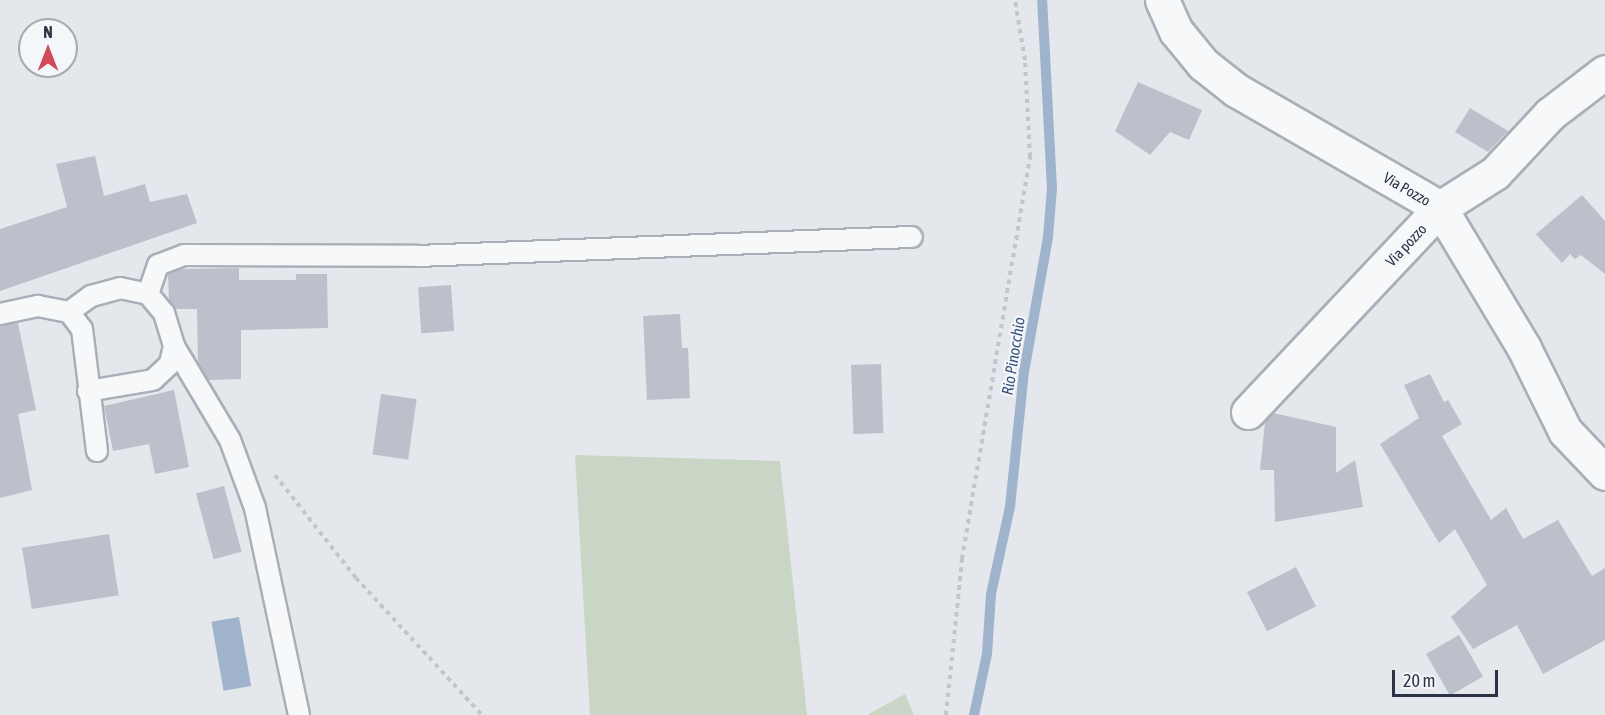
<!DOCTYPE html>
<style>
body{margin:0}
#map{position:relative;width:1605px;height:715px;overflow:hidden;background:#e4e7ec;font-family:"Asap Condensed",sans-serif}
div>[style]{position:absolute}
.green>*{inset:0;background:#c9d6c5}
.water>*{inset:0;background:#9fb4cc;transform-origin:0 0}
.stream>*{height:10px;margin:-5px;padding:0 5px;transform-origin:5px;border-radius:5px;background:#9fb4cc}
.building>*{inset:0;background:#bbc0ca;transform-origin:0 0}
.path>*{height:4px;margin-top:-2px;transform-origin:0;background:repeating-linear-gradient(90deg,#c2c5cb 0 4.5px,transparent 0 9px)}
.roads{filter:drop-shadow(2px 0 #a9aeb7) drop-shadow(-2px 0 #a9aeb7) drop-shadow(0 2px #a9aeb7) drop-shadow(0 -2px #a9aeb7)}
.service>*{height:20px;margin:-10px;padding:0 10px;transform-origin:10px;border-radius:10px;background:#f7f8fa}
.minor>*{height:33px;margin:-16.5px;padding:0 16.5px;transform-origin:16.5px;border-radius:16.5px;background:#f7f8fa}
span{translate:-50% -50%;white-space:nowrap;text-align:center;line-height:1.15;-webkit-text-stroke:4.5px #f4f6f9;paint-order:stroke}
.street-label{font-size:15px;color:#2b3445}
.water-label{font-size:16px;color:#34527a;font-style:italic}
.north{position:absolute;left:18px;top:18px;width:60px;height:60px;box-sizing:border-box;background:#f4f6f9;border:2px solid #a4a8b1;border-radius:50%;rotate:0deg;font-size:16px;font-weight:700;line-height:24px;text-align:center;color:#2b3445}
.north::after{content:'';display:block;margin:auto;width:21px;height:27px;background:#d1495b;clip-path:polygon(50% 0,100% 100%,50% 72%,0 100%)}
.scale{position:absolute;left:1392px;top:670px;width:106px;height:27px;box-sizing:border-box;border:3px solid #2b3445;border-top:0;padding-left:8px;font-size:18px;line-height:21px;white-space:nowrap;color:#2b3445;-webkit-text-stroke:4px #f4f6f9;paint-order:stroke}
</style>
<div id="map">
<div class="green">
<div style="clip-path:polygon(575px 455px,780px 461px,807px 715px,590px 715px)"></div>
<div style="clip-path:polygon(905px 694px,914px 715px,867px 715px)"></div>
</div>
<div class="water">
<div style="left:239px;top:617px;width:70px;height:28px;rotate:80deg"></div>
</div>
<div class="stream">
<div style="left:974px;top:715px;width:62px;rotate:-78deg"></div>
<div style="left:987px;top:654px;width:60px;rotate:-86.2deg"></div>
<div style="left:991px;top:594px;width:89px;rotate:-77.7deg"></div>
<div style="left:1010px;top:507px;width:136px;rotate:-84.1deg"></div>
<div style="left:1024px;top:372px;width:137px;rotate:-79.9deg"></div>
<div style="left:1048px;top:237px;width:49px;rotate:-85.3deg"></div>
<div style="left:1052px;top:188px;width:188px;rotate:-93deg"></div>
</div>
<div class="building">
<div style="clip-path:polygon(1138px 82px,1202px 110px,1189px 140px,1170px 132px,1150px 155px,1115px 131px)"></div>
<div style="clip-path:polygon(1470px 108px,1508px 131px,1488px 152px,1455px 132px)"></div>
<div style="clip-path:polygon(95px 156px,104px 196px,145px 184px,150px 202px,187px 194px,197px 223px,0 291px,0 229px,67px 207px,56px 164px)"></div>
<div style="clip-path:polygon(1582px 195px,1605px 221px,1605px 274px,1581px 255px,1575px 259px,1570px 254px,1562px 263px,1536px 234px)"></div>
<div style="clip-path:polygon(239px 268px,239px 280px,296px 280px,296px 274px,327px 274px,328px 328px,241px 330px,241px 379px,208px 380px,198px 362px,197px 309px,175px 309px,169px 300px,168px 274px,181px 269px)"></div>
<div style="left:451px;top:285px;width:46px;height:33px;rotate:86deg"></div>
<div style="clip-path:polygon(680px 314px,682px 348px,688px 348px,690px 398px,647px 400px,643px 316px)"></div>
<div style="clip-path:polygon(18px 323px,36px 410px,18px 414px,32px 490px,0 498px,0 326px)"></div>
<div style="left:881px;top:364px;width:69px;height:30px;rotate:88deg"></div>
<div style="clip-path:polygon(1430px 374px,1444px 402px,1448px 400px,1462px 424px,1442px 436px,1491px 520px,1506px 508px,1523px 539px,1558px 520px,1592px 576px,1605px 568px,1605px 640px,1543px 674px,1517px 625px,1473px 649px,1451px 617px,1487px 585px,1455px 529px,1439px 543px,1380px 444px,1419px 418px,1404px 385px)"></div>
<div style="clip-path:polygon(174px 390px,189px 467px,155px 474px,149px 444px,113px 451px,104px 406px)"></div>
<div style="left:381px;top:394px;width:36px;height:61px;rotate:8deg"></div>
<div style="clip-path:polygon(1273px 413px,1336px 427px,1336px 473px,1355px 460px,1363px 507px,1275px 522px,1274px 470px,1260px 470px,1265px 422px)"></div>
<div style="left:224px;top:486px;width:68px;height:29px;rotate:75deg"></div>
<div style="left:109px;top:534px;width:62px;height:88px;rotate:81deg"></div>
<div style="left:1296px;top:567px;width:44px;height:55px;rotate:63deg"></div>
<div style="left:1459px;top:635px;width:48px;height:38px;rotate:60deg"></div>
</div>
<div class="path">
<div style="left:275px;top:475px;width:131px;rotate:51.8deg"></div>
<div style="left:356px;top:578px;width:186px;rotate:47.4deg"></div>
<div style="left:946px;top:715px;width:157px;rotate:-84.1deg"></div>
<div style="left:962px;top:559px;width:408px;rotate:-80.4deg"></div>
<div style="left:1030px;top:157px;width:97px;rotate:-93deg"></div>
<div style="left:1025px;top:60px;width:61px;rotate:-99.5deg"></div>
</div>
<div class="roads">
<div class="service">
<div style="left:148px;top:294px;width:31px;rotate:-71deg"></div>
<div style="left:158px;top:265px;width:28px;rotate:-21deg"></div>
<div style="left:184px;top:255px;width:233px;rotate:0.2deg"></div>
<div style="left:417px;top:256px;width:495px;rotate:-2.2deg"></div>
<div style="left:69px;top:312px;width:27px;rotate:-36deg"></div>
<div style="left:91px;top:296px;width:30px;rotate:-15deg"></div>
<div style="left:120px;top:288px;width:29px;rotate:12deg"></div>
<div style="left:148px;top:294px;width:25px;rotate:50deg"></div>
<div style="left:164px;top:313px;width:34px;rotate:73deg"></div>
<div style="left:174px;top:346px;width:18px;rotate:103deg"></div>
<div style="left:170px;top:364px;width:23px;rotate:137deg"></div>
<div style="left:153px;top:380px;width:66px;rotate:170.4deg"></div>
<div style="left:0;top:314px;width:39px;rotate:-12deg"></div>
<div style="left:38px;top:306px;width:32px;rotate:11deg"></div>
<div style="left:69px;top:312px;width:21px;rotate:53deg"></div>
<div style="left:82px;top:329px;width:123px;rotate:83deg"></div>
<div style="left:174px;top:346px;width:109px;rotate:59.2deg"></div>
<div style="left:230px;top:440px;width:72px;rotate:69.8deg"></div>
<div style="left:255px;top:508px;width:212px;rotate:78deg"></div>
</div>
<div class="minor">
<div style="left:1162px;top:0;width:34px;rotate:66deg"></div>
<div style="left:1176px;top:31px;width:43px;rotate:50.7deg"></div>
<div style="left:1203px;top:64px;width:42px;rotate:38.2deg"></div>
<div style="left:1236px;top:90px;width:236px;rotate:30deg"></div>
<div style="left:1440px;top:208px;width:163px;rotate:59deg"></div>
<div style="left:1524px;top:348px;width:93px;rotate:63.7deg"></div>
<div style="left:1565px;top:431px;width:58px;rotate:46.4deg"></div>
<div style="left:1248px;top:412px;width:280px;rotate:-46.7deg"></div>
<div style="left:1440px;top:208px;width:65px;rotate:-32.5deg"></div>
<div style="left:1495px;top:173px;width:81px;rotate:-47deg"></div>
<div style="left:1550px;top:114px;width:69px;rotate:-37.4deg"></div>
</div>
</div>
<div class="street-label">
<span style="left:1407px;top:189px;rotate:30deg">Via Pozzo</span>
<span style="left:1406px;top:245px;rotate:-47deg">Via pozzo</span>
</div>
<div class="water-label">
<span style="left:1013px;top:356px;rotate:-81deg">Rio Pinocchio</span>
</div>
<div class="north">N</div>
<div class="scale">20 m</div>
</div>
